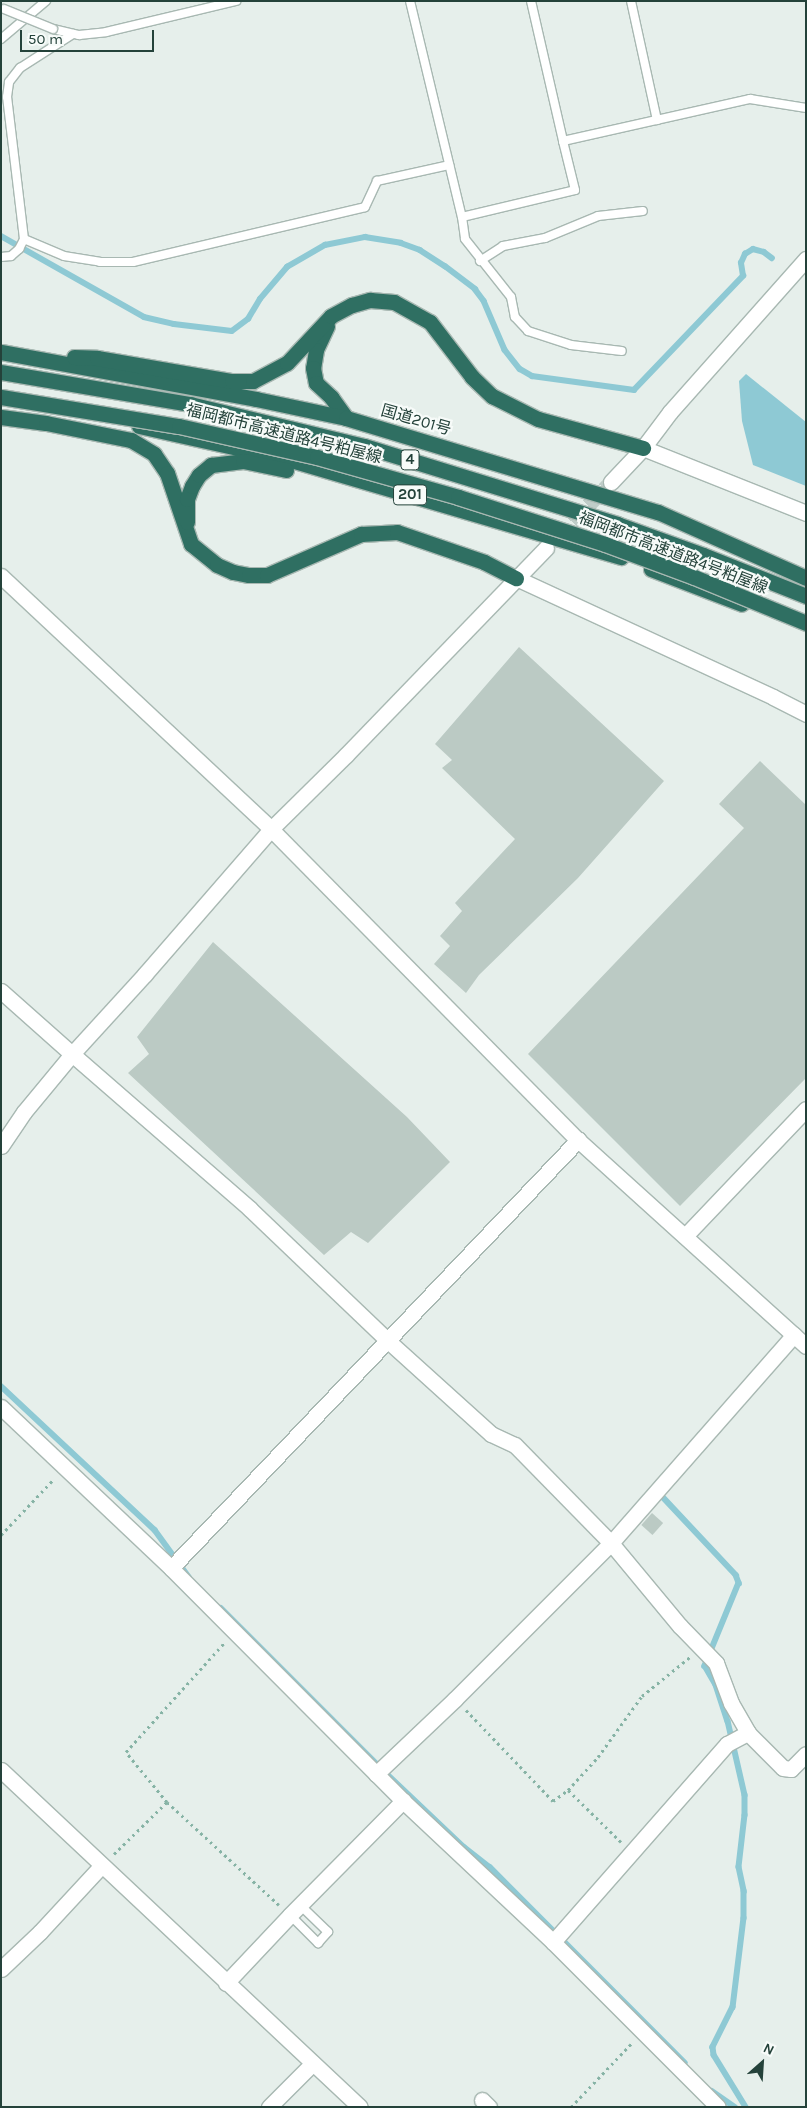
<!DOCTYPE html>
<meta charset="utf-8">
<style>
body{margin:0}
#map{position:relative;width:807px;height:2108px;overflow:hidden;background:#e6efeb;font-family:Karla,"Noto Sans JP",sans-serif}
div>[style]{position:absolute}
.water>*{inset:0;background:#8ec9d4}
.stream>*{height:5.5px;margin:-2.75px;padding:0 2.75px;transform-origin:2.75px;border-radius:2.75px;background:#8ec9d4}
.building>*{inset:0;background:#bbcac4;transform-origin:0 0}
.secondary-tunnel>*{height:15px;margin-top:-7.5px;transform-origin:0;background:repeating-linear-gradient(90deg,#bfccc8 0 15px,transparent 0 23px)}
.path>*{height:3px;margin-top:-1.5px;transform-origin:0;background:repeating-linear-gradient(90deg,#86b3a5 0 2.5px,transparent 0 6.5px)}
.roads{filter:drop-shadow(1px 0 #a8b8b2) drop-shadow(-1px 0 #a8b8b2) drop-shadow(0 1px #a8b8b2) drop-shadow(0 -1px #a8b8b2)}
.lane>*{height:8px;margin:-4px;padding:0 4px;transform-origin:4px;border-radius:4px;background:#fff}
.street>*{height:15px;margin:-7.5px;padding:0 7.5px;transform-origin:7.5px;border-radius:7.5px;background:#fff}
.secondary>*{height:15px;margin:-7.5px;padding:0 7.5px;transform-origin:7.5px;border-radius:7.5px;background:#fff}
.highway>*{height:15px;margin:-7.5px;padding:0 7.5px;transform-origin:7.5px;border-radius:7.5px;background:#2f6f62}
.bridges{filter:drop-shadow(1px 0 #a8b8b2) drop-shadow(-1px 0 #a8b8b2) drop-shadow(0 1px #a8b8b2) drop-shadow(0 -1px #a8b8b2)}
.lane-bridge>*{height:8px;margin:-4px;padding:0 4px;transform-origin:4px;border-radius:4px;background:#fff}
.highway-bridge>*{height:15px;margin:-7.5px;padding:0 7.5px;transform-origin:7.5px;border-radius:7.5px;background:#2f6f62}
span{translate:-50% -50%;white-space:nowrap;text-align:center;line-height:1.15;-webkit-text-stroke:4.5px #f7fbf9;paint-order:stroke}
.shield-label span{padding:1px 4px;background:#f7fbf9;border:1px solid;border-radius:4px;-webkit-text-stroke-width:0}
.shield-label{font-size:15px;color:#24423a;font-weight:700}
.street-label{font-size:16px;color:#24423a}
.frame{position:absolute;inset:0;border:2px solid #24423a;pointer-events:none}
.north{position:absolute;left:737px;top:2038px;width:50px;height:50px;-webkit-text-stroke:4px #f7fbf9;paint-order:stroke;rotate:26deg;font-size:14px;font-weight:700;line-height:20px;text-align:center;color:#24423a}
.north::after{content:'';display:block;margin:auto;width:18px;height:22px;background:#24423a;clip-path:polygon(50% 0,100% 100%,50% 72%,0 100%)}
.scale{position:absolute;left:20px;top:30px;width:134px;height:22px;box-sizing:border-box;border:2px solid #24423a;border-top:0;padding-left:6px;font-size:15px;line-height:18px;white-space:nowrap;color:#24423a;-webkit-text-stroke:4px #f7fbf9;paint-order:stroke}
</style>
<div id="map">
<div class="water">
<div style="clip-path:polygon(746px 374px,806px 422px,806px 486px,753px 465px,742px 421px,739px 381px)"></div>
</div>
<div class="stream">
<div style="left:1px;top:236px;width:164px;rotate:29.5deg"></div>
<div style="left:144px;top:317px;width:31px;rotate:13deg"></div>
<div style="left:174px;top:324px;width:58px;rotate:6.9deg"></div>
<div style="left:232px;top:331px;width:20px;rotate:-37deg"></div>
<div style="left:248px;top:319px;width:23px;rotate:-59deg"></div>
<div style="left:260px;top:299px;width:42px;rotate:-49.8deg"></div>
<div style="left:287px;top:267px;width:44px;rotate:-30.1deg"></div>
<div style="left:325px;top:245px;width:41px;rotate:-11.3deg"></div>
<div style="left:365px;top:237px;width:36px;rotate:9deg"></div>
<div style="left:401px;top:243px;width:20px;rotate:20deg"></div>
<div style="left:420px;top:250px;width:30px;rotate:33deg"></div>
<div style="left:445px;top:266px;width:38px;rotate:37deg"></div>
<div style="left:475px;top:289px;width:15px;rotate:53deg"></div>
<div style="left:484px;top:301px;width:53px;rotate:66.8deg"></div>
<div style="left:505px;top:350px;width:24px;rotate:52deg"></div>
<div style="left:520px;top:369px;width:14px;rotate:30deg"></div>
<div style="left:532px;top:376px;width:103px;rotate:7.8deg"></div>
<div style="left:634px;top:390px;width:158px;rotate:-46.3deg"></div>
<div style="left:743px;top:276px;width:13px;rotate:-99deg"></div>
<div style="left:741px;top:263px;width:10px;rotate:-66deg"></div>
<div style="left:745px;top:254px;width:9px;rotate:-32deg"></div>
<div style="left:753px;top:249px;width:11px;rotate:15deg"></div>
<div style="left:764px;top:252px;width:10px;rotate:37deg"></div>
<div style="left:1px;top:1386px;width:211px;rotate:43.1deg"></div>
<div style="left:155px;top:1530px;width:58px;rotate:54.1deg"></div>
<div style="left:661px;top:1495px;width:110px;rotate:46.8deg"></div>
<div style="left:736px;top:1575px;width:9px;rotate:69deg"></div>
<div style="left:739px;top:1583px;width:90px;rotate:112.3deg"></div>
<div style="left:705px;top:1666px;width:22px;rotate:60deg"></div>
<div style="left:716px;top:1685px;width:38px;rotate:72deg"></div>
<div style="left:728px;top:1721px;width:76px;rotate:77.1deg"></div>
<div style="left:745px;top:1795px;width:20px;rotate:90deg"></div>
<div style="left:745px;top:1815px;width:52px;rotate:96.6deg"></div>
<div style="left:739px;top:1867px;width:25px;rotate:78deg"></div>
<div style="left:744px;top:1891px;width:27px;rotate:90deg"></div>
<div style="left:744px;top:1918px;width:90px;rotate:97deg"></div>
<div style="left:733px;top:2007px;width:45px;rotate:116.6deg"></div>
<div style="left:713px;top:2047px;width:8px;rotate:83deg"></div>
<div style="left:714px;top:2055px;width:61px;rotate:58.4deg"></div>
<div style="left:221px;top:1608px;width:233px;rotate:45deg"></div>
<div style="left:386px;top:1773px;width:108px;rotate:43.5deg"></div>
<div style="left:464px;top:1847px;width:33px;rotate:38deg"></div>
<div style="left:490px;top:1867px;width:276px;rotate:45.1deg"></div>
<div style="left:712px;top:2091px;width:28px;rotate:35deg"></div>
</div>
<div class="building">
<div style="clip-path:polygon(519px 647px,664px 781px,578px 878px,479px 975px,466px 993px,434px 964px,450px 946px,440px 936px,462px 911px,455px 903px,515px 839px,442px 768px,452px 760px,435px 744px)"></div>
<div style="clip-path:polygon(760px 761px,806px 805px,806px 1078px,680px 1206px,528px 1054px,744px 828px,719px 804px)"></div>
<div style="clip-path:polygon(213px 942px,407px 1117px,450px 1162px,368px 1243px,351px 1232px,324px 1255px,128px 1073px,149px 1054px,137px 1037px)"></div>
<div style="left:652px;top:1513px;width:15px;height:16px;rotate:42deg"></div>
</div>
<div class="secondary-tunnel">
<div style="left:556px;top:538px;width:78px;rotate:-45.5deg"></div>
</div>
<div class="path">
<div style="left:1px;top:1535px;width:77px;rotate:-46.6deg"></div>
<div style="left:466px;top:1710px;width:126px;rotate:46.3deg"></div>
<div style="left:553px;top:1801px;width:19px;rotate:-36deg"></div>
<div style="left:167px;top:1802px;width:65px;rotate:-129.4deg"></div>
<div style="left:126px;top:1752px;width:147px;rotate:-48deg"></div>
<div style="left:621px;top:1842px;width:74px;rotate:-135.5deg"></div>
<div style="left:568px;top:1790px;width:45px;rotate:-47.7deg"></div>
<div style="left:598px;top:1757px;width:75px;rotate:-54.2deg"></div>
<div style="left:642px;top:1696px;width:62px;rotate:-39.1deg"></div>
<div style="left:114px;top:1854px;width:74px;rotate:-44.5deg"></div>
<div style="left:167px;top:1802px;width:152px;rotate:42.6deg"></div>
<div style="left:571px;top:2107px;width:90px;rotate:-46.4deg"></div>
</div>
<div class="roads">
<div class="lane">
<div style="left:410px;top:1px;width:222px;rotate:76.5deg"></div>
<div style="left:462px;top:217px;width:22px;rotate:82deg"></div>
<div style="left:465px;top:239px;width:74px;rotate:51.6deg"></div>
<div style="left:511px;top:297px;width:20px;rotate:79deg"></div>
<div style="left:515px;top:317px;width:19px;rotate:47deg"></div>
<div style="left:528px;top:331px;width:45px;rotate:18deg"></div>
<div style="left:571px;top:345px;width:51px;rotate:6.7deg"></div>
<div style="left:531px;top:1px;width:144px;rotate:77.1deg"></div>
<div style="left:631px;top:1px;width:122px;rotate:77.7deg"></div>
<div style="left:53px;top:29px;width:27px;rotate:13deg"></div>
<div style="left:79px;top:35px;width:27px;rotate:-6deg"></div>
<div style="left:106px;top:32px;width:134px;rotate:-13.4deg"></div>
<div style="left:1px;top:39px;width:59px;rotate:-40.2deg"></div>
<div style="left:462px;top:217px;width:116px;rotate:-13.4deg"></div>
<div style="left:575px;top:190px;width:50px;rotate:-103.8deg"></div>
<div style="left:563px;top:141px;width:192px;rotate:-12.7deg"></div>
<div style="left:750px;top:99px;width:57px;rotate:9.1deg"></div>
<div style="left:24px;top:239px;width:43px;rotate:23deg"></div>
<div style="left:64px;top:256px;width:36px;rotate:9deg"></div>
<div style="left:100px;top:262px;width:33px"></div>
<div style="left:133px;top:262px;width:238px;rotate:-13.3deg"></div>
<div style="left:365px;top:207px;width:29px;rotate:-65deg"></div>
<div style="left:377px;top:181px;width:74px;rotate:-12.5deg"></div>
<div style="left:1px;top:257px;width:10px;rotate:-6deg"></div>
<div style="left:11px;top:256px;width:11px;rotate:-41deg"></div>
<div style="left:19px;top:249px;width:11px;rotate:-63deg"></div>
<div style="left:24px;top:239px;width:143px;rotate:-96.8deg"></div>
<div style="left:7px;top:97px;width:15px;rotate:-82deg"></div>
<div style="left:9px;top:82px;width:18px;rotate:-52deg"></div>
<div style="left:20px;top:68px;width:63px;rotate:-32.7deg"></div>
<div style="left:480px;top:261px;width:27px;rotate:-33deg"></div>
<div style="left:503px;top:246px;width:43px;rotate:-10.8deg"></div>
<div style="left:545px;top:238px;width:57px;rotate:-22.5deg"></div>
<div style="left:598px;top:216px;width:45px;rotate:-6.3deg"></div>
<div style="left:290px;top:1915px;width:40px;rotate:45deg"></div>
<div style="left:318px;top:1943px;width:15px;rotate:-48deg"></div>
<div style="left:328px;top:1932px;width:39px;rotate:-136deg"></div>
</div>
<div class="street">
<div style="left:643px;top:448px;width:175px;rotate:21.7deg"></div>
<div style="left:1px;top:576px;width:370px;rotate:43.1deg"></div>
<div style="left:1px;top:991px;width:95px;rotate:41.6deg"></div>
<div style="left:387px;top:1340px;width:140px;rotate:42.1deg"></div>
<div style="left:491px;top:1434px;width:26px;rotate:25deg"></div>
<div style="left:515px;top:1445px;width:137px;rotate:45.6deg"></div>
<div style="left:611px;top:1543px;width:108px;rotate:50.3deg"></div>
<div style="left:680px;top:1626px;width:52px;rotate:45.8deg"></div>
<div style="left:716px;top:1663px;width:43px;rotate:69.4deg"></div>
<div style="left:731px;top:1703px;width:34px;rotate:60deg"></div>
<div style="left:748px;top:1733px;width:49px;rotate:45deg"></div>
<div style="left:783px;top:1768px;width:8px;rotate:7deg"></div>
<div style="left:791px;top:1769px;width:21px;rotate:-45deg"></div>
<div style="left:171px;top:1568px;width:329px;rotate:45.1deg"></div>
<div style="left:403px;top:1801px;width:206px;rotate:43.2deg"></div>
<div style="left:553px;top:1942px;width:233px;rotate:45deg"></div>
<div style="left:376px;top:1774px;width:109px;rotate:-43.5deg"></div>
<div style="left:455px;top:1699px;width:221px;rotate:-45deg"></div>
<div style="left:611px;top:1543px;width:277px;rotate:-48.7deg"></div>
<div style="left:553px;top:1942px;width:264px;rotate:-48.7deg"></div>
<div style="left:727px;top:1744px;width:24px;rotate:-28deg"></div>
<div style="left:1px;top:1969px;width:54px;rotate:-43.5deg"></div>
<div style="left:40px;top:1932px;width:91px;rotate:-47.2deg"></div>
<div style="left:226px;top:1983px;width:93px;rotate:-46.7deg"></div>
<div style="left:290px;top:1915px;width:161px;rotate:-45.3deg"></div>
<div style="left:482px;top:2100px;width:10px;rotate:45deg"></div>
<div style="left:269px;top:2107px;width:62px;rotate:-45deg"></div>
</div>
<div class="secondary">
<div style="left:611px;top:482px;width:47px;rotate:-46.7deg"></div>
<div style="left:643px;top:448px;width:45px;rotate:-53.1deg"></div>
<div style="left:670px;top:412px;width:205px;rotate:-48.4deg"></div>
<div style="left:516px;top:578px;width:283px;rotate:24.8deg"></div>
<div style="left:773px;top:697px;width:37px;rotate:27deg"></div>
<div style="left:271px;top:829px;width:437px;rotate:45.4deg"></div>
<div style="left:578px;top:1140px;width:307px;rotate:42.1deg"></div>
<div style="left:72px;top:1054px;width:236px;rotate:41deg"></div>
<div style="left:250px;top:1209px;width:190px;rotate:43.7deg"></div>
<div style="left:1px;top:1146px;width:41px;rotate:-55.9deg"></div>
<div style="left:24px;top:1112px;width:75px;rotate:-50.4deg"></div>
<div style="left:72px;top:1054px;width:108px;rotate:-47.6deg"></div>
<div style="left:145px;top:974px;width:192px;rotate:-49deg"></div>
<div style="left:271px;top:829px;width:105px;rotate:-44.6deg"></div>
<div style="left:346px;top:755px;width:288px;rotate:-46deg"></div>
<div style="left:685px;top:1236px;width:175px;rotate:-46.4deg"></div>
<div style="left:1px;top:1407px;width:234px;rotate:43.4deg"></div>
<div style="left:171px;top:1568px;width:591px;rotate:-46.44deg"></div>
<div style="left:1px;top:1770px;width:492px;rotate:43.2deg"></div>
</div>
<div class="highway">
<div style="left:327px;top:326px;width:26px;rotate:115deg"></div>
<div style="left:316px;top:350px;width:18px;rotate:99deg"></div>
<div style="left:313px;top:368px;width:15px;rotate:79deg"></div>
<div style="left:316px;top:383px;width:21px;rotate:43deg"></div>
<div style="left:331px;top:397px;width:26px;rotate:54deg"></div>
<div style="left:1px;top:352px;width:259px;rotate:10.4deg"></div>
<div style="left:256px;top:399px;width:92px;rotate:11.9deg"></div>
<div style="left:346px;top:418px;width:326px;rotate:16.8deg"></div>
<div style="left:658px;top:512px;width:162px;rotate:24deg"></div>
<div style="left:74px;top:357px;width:23px;rotate:2deg"></div>
<div style="left:97px;top:358px;width:137px;rotate:9.7deg"></div>
<div style="left:232px;top:381px;width:21px"></div>
<div style="left:253px;top:381px;width:38px;rotate:-28deg"></div>
<div style="left:287px;top:363px;width:64px;rotate:-46.9deg"></div>
<div style="left:331px;top:316px;width:24px;rotate:-28deg"></div>
<div style="left:352px;top:305px;width:19px;rotate:-16deg"></div>
<div style="left:370px;top:300px;width:24px;rotate:5deg"></div>
<div style="left:394px;top:302px;width:41px;rotate:29.1deg"></div>
<div style="left:430px;top:322px;width:69px;rotate:52.6deg"></div>
<div style="left:472px;top:377px;width:28px;rotate:44deg"></div>
<div style="left:492px;top:396px;width:51px;rotate:26.6deg"></div>
<div style="left:538px;top:419px;width:109px;rotate:15.4deg"></div>
<div style="left:1px;top:417px;width:45px;rotate:7.6deg"></div>
<div style="left:46px;top:423px;width:87px;rotate:11.3deg"></div>
<div style="left:131px;top:440px;width:27px;rotate:31deg"></div>
<div style="left:154px;top:454px;width:23px;rotate:56deg"></div>
<div style="left:167px;top:473px;width:75px;rotate:71.3deg"></div>
<div style="left:191px;top:544px;width:33px;rotate:39deg"></div>
<div style="left:217px;top:565px;width:17px;rotate:24deg"></div>
<div style="left:233px;top:572px;width:16px;rotate:11deg"></div>
<div style="left:249px;top:575px;width:18px"></div>
<div style="left:267px;top:575px;width:103px;rotate:-23.6deg"></div>
<div style="left:361px;top:534px;width:36px;rotate:-3deg"></div>
<div style="left:397px;top:532px;width:92px;rotate:19deg"></div>
<div style="left:484px;top:562px;width:36px;rotate:27deg"></div>
<div style="left:139px;top:426px;width:156px;rotate:12.6deg"></div>
<div style="left:291px;top:460px;width:344px;rotate:16.4deg"></div>
<div style="left:187px;top:522px;width:23px;rotate:-90deg"></div>
<div style="left:187px;top:499px;width:14px;rotate:-69deg"></div>
<div style="left:192px;top:486px;width:13px;rotate:-58deg"></div>
<div style="left:199px;top:475px;width:16px;rotate:-40deg"></div>
<div style="left:211px;top:465px;width:32px;rotate:-7deg"></div>
<div style="left:243px;top:461px;width:44px;rotate:11.8deg"></div>
<div style="left:651px;top:569px;width:97px;rotate:21deg"></div>
</div>
</div>
<div class="bridges">
<div class="lane-bridge">
<div style="left:4px;top:9px;width:53px;rotate:22.2deg"></div>
</div>
<div class="highway-bridge">
<div style="left:1px;top:372px;width:192px;rotate:9.6deg"></div>
<div style="left:190px;top:404px;width:179px;rotate:13.6deg"></div>
<div style="left:364px;top:446px;width:265px;rotate:17.1deg"></div>
<div style="left:617px;top:524px;width:91px;rotate:19.8deg"></div>
<div style="left:703px;top:555px;width:111px;rotate:21.7deg"></div>
<div style="left:1px;top:397px;width:180px;rotate:9.3deg"></div>
<div style="left:179px;top:426px;width:141px;rotate:12.7deg"></div>
<div style="left:317px;top:457px;width:147px;rotate:15.8deg"></div>
<div style="left:458px;top:497px;width:154px;rotate:17.7deg"></div>
<div style="left:605px;top:544px;width:95px;rotate:20.3deg"></div>
<div style="left:694px;top:577px;width:121px;rotate:22.3deg"></div>
</div>
</div>
<div class="shield-label">
<span style="left:410px;top:460px">4</span>
<span style="left:410px;top:495px">201</span>
</div>
<div class="street-label">
<span style="left:416px;top:420px;rotate:16deg">国道201号</span>
<span style="left:284px;top:434px;rotate:14deg">福岡都市高速道路4号粕屋線</span>
<span style="left:673px;top:553px;rotate:21deg">福岡都市高速道路4号粕屋線</span>
</div>
<div class="frame"></div>
<div class="north">N</div>
<div class="scale">50 m</div>
</div>
